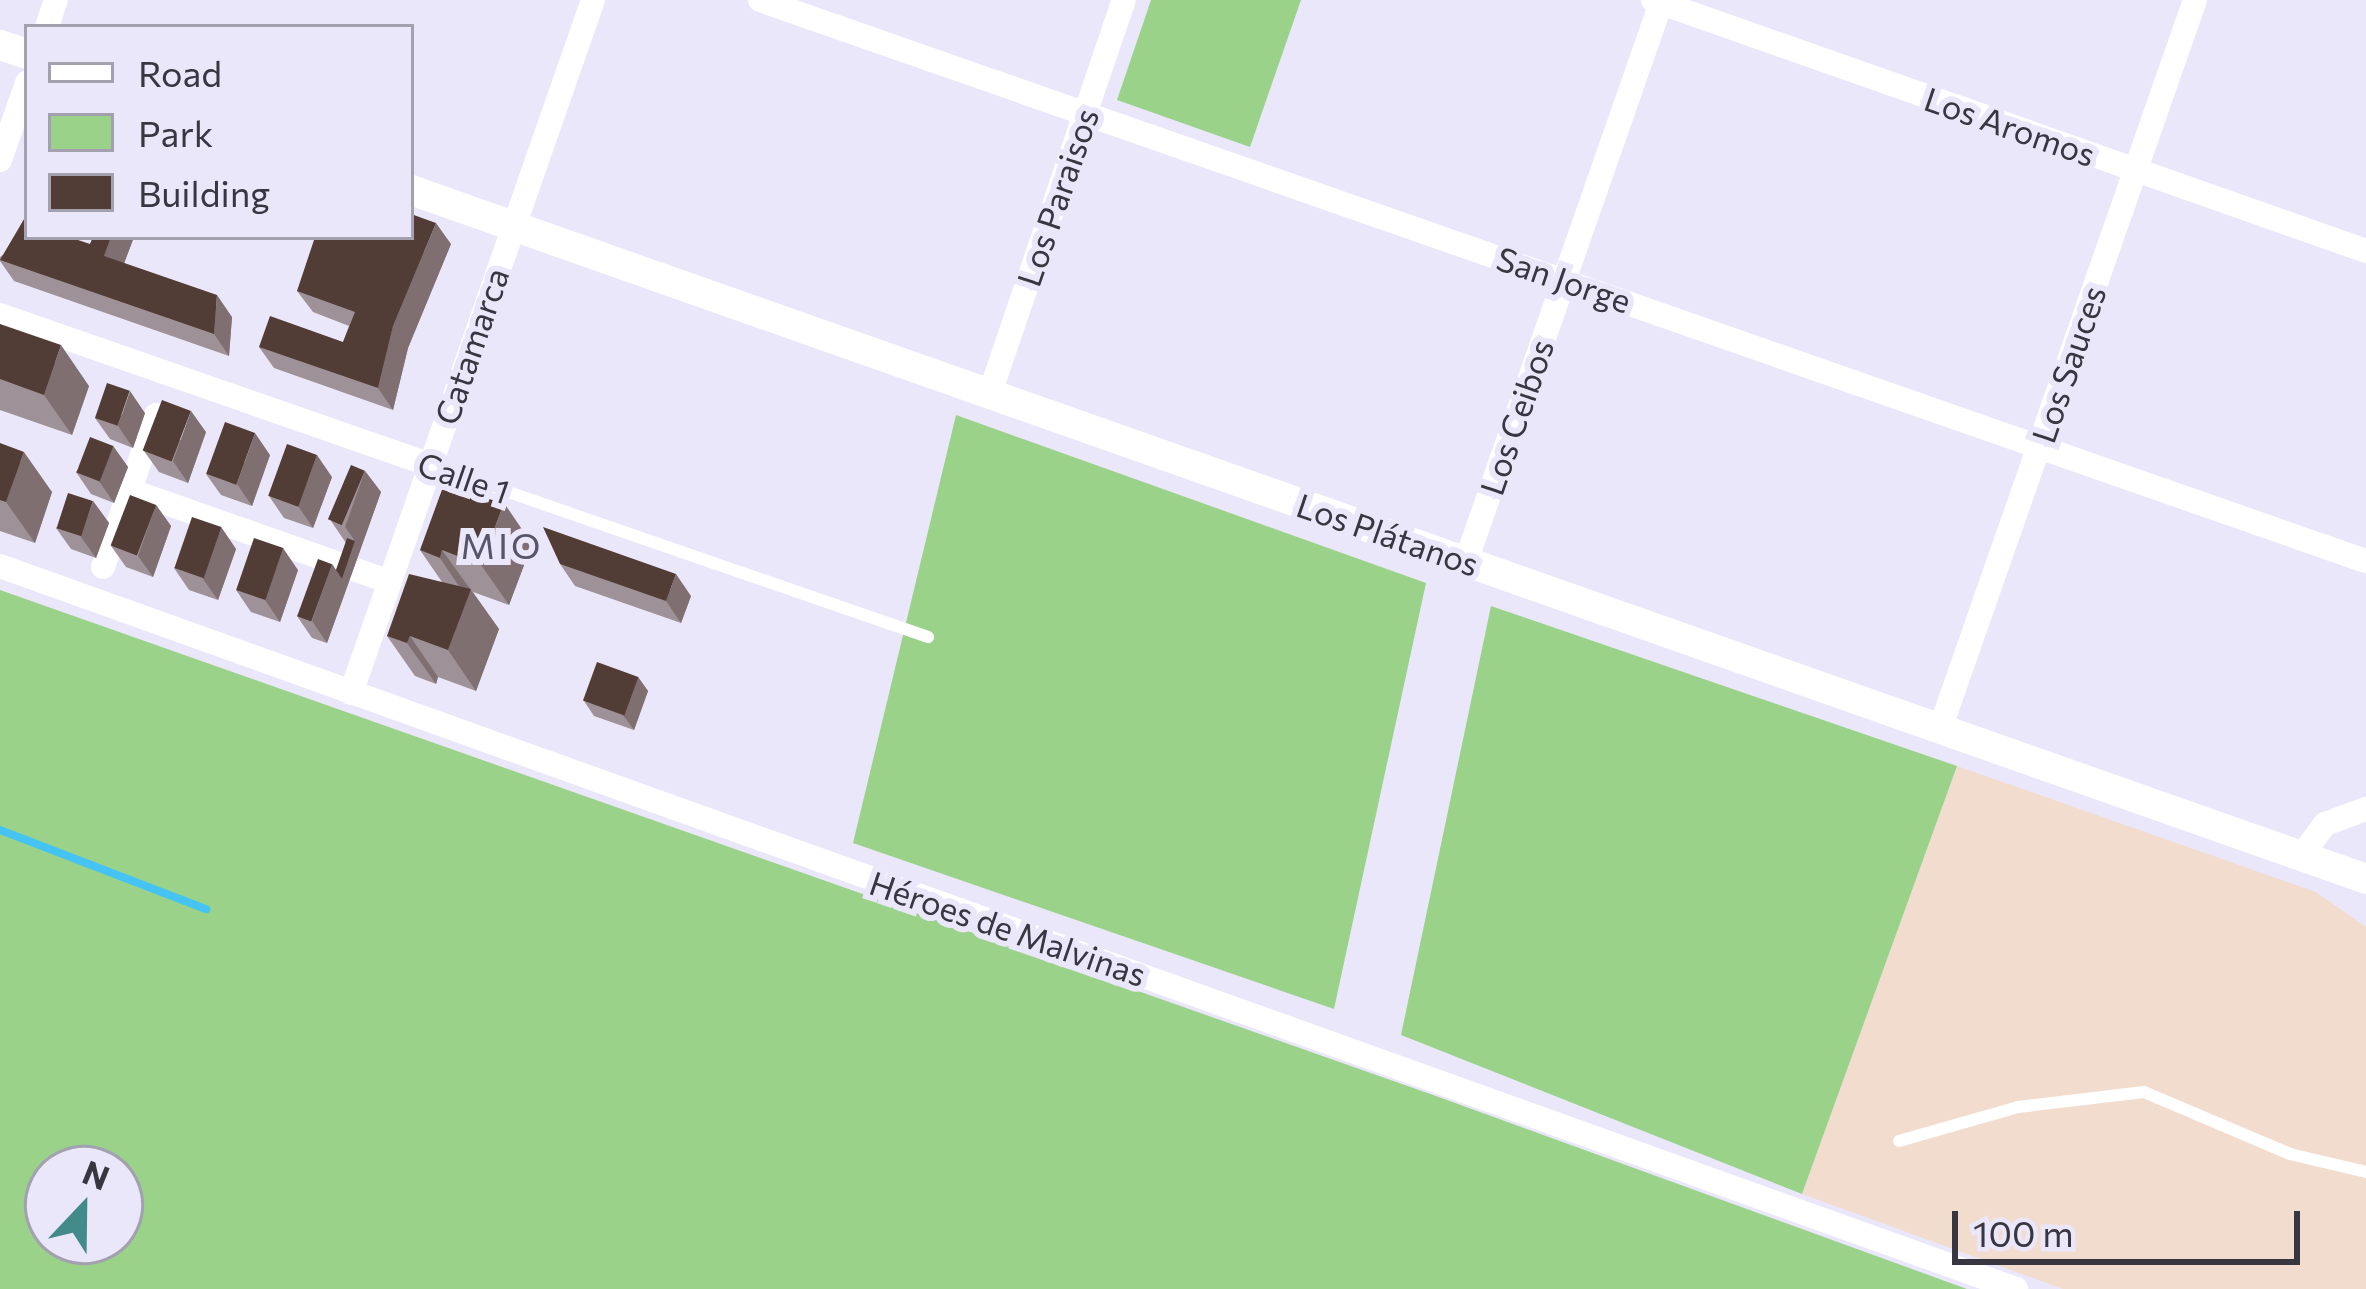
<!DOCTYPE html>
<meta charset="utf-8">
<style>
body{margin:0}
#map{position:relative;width:2366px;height:1289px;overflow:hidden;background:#ebe7fb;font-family:Commissioner,sans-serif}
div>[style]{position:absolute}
.industrial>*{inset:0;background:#f1dcce}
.green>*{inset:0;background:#9ad28a}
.stream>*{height:8px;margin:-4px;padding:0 4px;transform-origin:4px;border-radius:4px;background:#45c4f4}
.service>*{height:12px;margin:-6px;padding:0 6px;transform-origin:6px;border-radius:6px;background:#fff}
.minor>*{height:24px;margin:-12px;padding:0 12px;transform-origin:12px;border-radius:12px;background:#fff}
.tertiary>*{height:30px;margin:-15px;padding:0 15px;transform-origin:15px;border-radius:15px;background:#fff}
.wall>*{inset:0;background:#9e9298}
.shaded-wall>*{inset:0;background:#806f71}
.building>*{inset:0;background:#523c36;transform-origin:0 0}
span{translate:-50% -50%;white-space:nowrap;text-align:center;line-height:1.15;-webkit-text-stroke:12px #ebe7fb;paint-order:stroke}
.street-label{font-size:33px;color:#383640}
.neighbourhood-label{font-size:36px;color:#585469;letter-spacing:3px}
.legend{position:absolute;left:24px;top:24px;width:390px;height:216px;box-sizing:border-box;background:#ebe7fb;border:3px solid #a3a0b0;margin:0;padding:15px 21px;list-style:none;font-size:36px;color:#383640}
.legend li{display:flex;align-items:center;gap:24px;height:60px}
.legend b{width:60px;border:3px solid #a3a0b0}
.north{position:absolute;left:24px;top:1145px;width:120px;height:120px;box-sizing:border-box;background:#ebe7fb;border:3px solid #a3a0b0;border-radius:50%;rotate:22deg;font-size:33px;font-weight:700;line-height:48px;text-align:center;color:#383640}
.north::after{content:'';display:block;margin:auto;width:42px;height:54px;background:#438b8b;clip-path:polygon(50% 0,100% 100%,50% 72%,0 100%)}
.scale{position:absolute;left:1952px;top:1211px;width:348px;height:54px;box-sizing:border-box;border:6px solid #383640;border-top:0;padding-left:15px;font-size:36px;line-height:42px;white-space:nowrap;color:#383640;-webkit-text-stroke:9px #ebe7fb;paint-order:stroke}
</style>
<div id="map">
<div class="industrial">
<div style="clip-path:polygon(1957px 766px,2316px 892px,2366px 927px,2366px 1289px,2063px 1289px,1802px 1194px)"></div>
</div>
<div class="green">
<div style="clip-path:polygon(1151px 0,1301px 0,1250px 147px,1117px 100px)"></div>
<div style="clip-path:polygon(956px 415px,1426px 583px,1334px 1009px,853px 843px)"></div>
<div style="clip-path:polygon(evenodd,0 590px,1436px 1096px,1967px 1289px,0 1289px,0 590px,48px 1169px,120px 1169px,120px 1241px,48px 1241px,48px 1169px)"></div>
<div style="clip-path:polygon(1491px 606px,1957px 766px,1802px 1194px,1401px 1035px)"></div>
</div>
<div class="stream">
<div style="left:0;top:830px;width:221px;rotate:21deg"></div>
</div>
<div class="service">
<div style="left:430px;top:465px;width:527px;rotate:19.05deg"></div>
<div style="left:1899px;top:1141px;width:124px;rotate:-15.9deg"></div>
<div style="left:2018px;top:1107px;width:127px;rotate:-6.8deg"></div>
<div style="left:2144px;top:1092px;width:159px;rotate:23deg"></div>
<div style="left:2290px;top:1154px;width:78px;rotate:13.3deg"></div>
</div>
<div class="minor">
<div style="left:760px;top:0;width:1701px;rotate:19.26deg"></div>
<div style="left:1653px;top:0;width:756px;rotate:19.39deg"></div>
<div style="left:47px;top:27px;width:28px;rotate:-72deg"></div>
<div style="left:0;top:160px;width:82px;rotate:-70.7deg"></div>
<div style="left:0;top:315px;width:455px;rotate:19.2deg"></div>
<div style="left:990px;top:393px;width:415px;rotate:-71.2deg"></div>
<div style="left:129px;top:490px;width:277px;rotate:19.4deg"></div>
<div style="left:1466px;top:561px;width:594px;rotate:-70.74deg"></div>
<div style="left:0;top:566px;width:2142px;rotate:19.73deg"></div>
<div style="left:103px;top:567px;width:161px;rotate:-70.8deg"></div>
<div style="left:351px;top:693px;width:734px;rotate:-70.75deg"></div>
<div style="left:1940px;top:729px;width:772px;rotate:-70.72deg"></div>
<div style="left:2301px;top:856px;width:40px;rotate:-53deg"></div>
<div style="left:2325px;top:824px;width:44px;rotate:-20.1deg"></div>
</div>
<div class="tertiary">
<div style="left:0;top:45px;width:28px;rotate:18deg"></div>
<div style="left:411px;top:190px;width:2073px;rotate:19.41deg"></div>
</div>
<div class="wall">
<div style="clip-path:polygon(27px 237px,90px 244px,93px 237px,134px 237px,124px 263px,232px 317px,229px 356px,14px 281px,0 261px,0 257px)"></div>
<div style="clip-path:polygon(451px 244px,408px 348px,393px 410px,274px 368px,259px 347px,343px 342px,349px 326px,313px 312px,297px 291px)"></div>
<div style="clip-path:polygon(0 324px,89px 386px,72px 435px,0 410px)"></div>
<div style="clip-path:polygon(145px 413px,133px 448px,110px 439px,95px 418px)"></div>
<div style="clip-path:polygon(206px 432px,188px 483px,159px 472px,144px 451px)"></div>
<div style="clip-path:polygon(0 443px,52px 492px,35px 543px,0 531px)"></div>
<div style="clip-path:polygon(113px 446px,128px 467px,114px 503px,91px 494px,76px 472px)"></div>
<div style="clip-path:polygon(270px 455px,252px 506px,221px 495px,206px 474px)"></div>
<div style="clip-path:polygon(365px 471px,381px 492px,327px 643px,312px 638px,297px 616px,332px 564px,336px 570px,346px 543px,331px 521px)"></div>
<div style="clip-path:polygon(332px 477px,313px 528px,284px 518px,269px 496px)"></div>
<div style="clip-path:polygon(93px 501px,109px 523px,96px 558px,71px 549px,56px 528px)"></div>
<div style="clip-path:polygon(156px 505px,171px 526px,153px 577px,126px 567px,111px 546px)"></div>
<div style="clip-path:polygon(221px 527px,236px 549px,218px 600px,189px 590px,174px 568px)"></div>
<div style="clip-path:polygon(532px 544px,509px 605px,473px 592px,499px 629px,476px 691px,438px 677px,436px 684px,415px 676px,387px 636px,442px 582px,420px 550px)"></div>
<div style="clip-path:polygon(560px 564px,691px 596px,681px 623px,575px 586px)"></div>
<div style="clip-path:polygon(298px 570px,280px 622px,251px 612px,236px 590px)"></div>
<div style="clip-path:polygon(638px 677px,648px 691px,634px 730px,594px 716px,584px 701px)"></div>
</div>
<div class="shaded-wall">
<div style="clip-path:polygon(436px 223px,451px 244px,408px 348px,393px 410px,378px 388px,393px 326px)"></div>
<div style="clip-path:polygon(111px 237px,134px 237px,119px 277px,104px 256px)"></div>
<div style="clip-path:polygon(217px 295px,232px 317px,229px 356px,214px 334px)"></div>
<div style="clip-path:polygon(61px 345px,89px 386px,72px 435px,44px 395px)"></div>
<div style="clip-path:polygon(130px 391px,145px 413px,133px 448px,118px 426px)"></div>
<div style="clip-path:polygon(191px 411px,206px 432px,188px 483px,173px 461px)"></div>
<div style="clip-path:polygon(255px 433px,270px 455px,252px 506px,237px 484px)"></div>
<div style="clip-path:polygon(113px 446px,128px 467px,114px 503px,99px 481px)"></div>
<div style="clip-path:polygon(24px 452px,52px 492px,35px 543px,6px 502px)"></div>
<div style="clip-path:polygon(317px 455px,332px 477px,313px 528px,298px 506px)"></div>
<div style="clip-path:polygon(365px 471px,381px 492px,327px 643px,312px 621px,332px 564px,342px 579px,355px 541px,345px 527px)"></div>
<div style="clip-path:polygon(93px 501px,109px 523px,96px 558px,81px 537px)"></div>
<div style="clip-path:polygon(504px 503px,532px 544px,509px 605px,481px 565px)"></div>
<div style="clip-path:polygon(156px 505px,171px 526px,153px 577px,138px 556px)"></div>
<div style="clip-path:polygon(221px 527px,236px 549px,218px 600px,203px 579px)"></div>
<div style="clip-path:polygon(283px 548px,298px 570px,280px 622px,265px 600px)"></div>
<div style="clip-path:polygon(442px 550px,499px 629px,476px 691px,448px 650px,467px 598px,440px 558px)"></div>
<div style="clip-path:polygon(676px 574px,691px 596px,681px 623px,666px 601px)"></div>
<div style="clip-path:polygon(410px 636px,438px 677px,436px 684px,407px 643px)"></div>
<div style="clip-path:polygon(638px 677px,648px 691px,634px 730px,623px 715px)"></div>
</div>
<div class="building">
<div style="clip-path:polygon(27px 214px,27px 237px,69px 237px,90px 244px,93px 237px,111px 237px,104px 256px,217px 295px,214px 334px,0 260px)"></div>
<div style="clip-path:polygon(411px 214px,436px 223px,393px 326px,378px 388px,259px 347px,270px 316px,343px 342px,355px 312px,297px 291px,315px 237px,411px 237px)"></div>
<div style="clip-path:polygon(0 324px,61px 345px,44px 395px,0 379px)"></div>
<div style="left:107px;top:383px;width:24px;height:37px;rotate:19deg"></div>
<div style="left:162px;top:400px;width:31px;height:54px;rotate:21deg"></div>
<div style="left:225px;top:422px;width:32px;height:55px;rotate:20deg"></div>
<div style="left:90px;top:437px;width:25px;height:38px;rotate:21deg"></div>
<div style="clip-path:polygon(0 443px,24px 452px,6px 502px,0 500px)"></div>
<div style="left:287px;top:444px;width:32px;height:55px;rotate:20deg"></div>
<div style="left:351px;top:465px;width:15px;height:59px;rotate:23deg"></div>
<div style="clip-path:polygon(443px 487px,504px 503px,481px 565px,442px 550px,440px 558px,420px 550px)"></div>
<div style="left:68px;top:493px;width:26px;height:37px;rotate:18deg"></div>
<div style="left:130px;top:495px;width:28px;height:54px;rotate:21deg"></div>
<div style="left:192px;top:517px;width:31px;height:54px;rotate:19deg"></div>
<div style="clip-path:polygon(543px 527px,676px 574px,666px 601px,560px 564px)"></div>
<div style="left:254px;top:538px;width:31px;height:55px;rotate:19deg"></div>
<div style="clip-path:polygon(347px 538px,355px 541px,342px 579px,336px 570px)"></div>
<div style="left:318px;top:559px;width:15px;height:61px;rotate:20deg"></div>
<div style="clip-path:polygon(409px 574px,471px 589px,448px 650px,410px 636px,407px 643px,387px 636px)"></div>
<div style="left:597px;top:662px;width:44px;height:41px;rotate:20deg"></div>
</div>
<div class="street-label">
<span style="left:2010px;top:126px;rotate:19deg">Los Aromos</span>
<span style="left:1057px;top:197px;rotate:-71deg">Los Paraisos</span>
<span style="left:1564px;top:279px;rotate:19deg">San Jorge</span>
<span style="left:471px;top:346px;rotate:-71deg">Catamarca</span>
<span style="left:2068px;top:364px;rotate:-71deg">Los Sauces</span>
<span style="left:1516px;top:417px;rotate:-71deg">Los Ceibos</span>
<span style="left:464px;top:477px;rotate:19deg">Calle 1</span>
<span style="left:1388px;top:534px;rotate:19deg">Los Plátanos</span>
<span style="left:1008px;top:928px;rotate:19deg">Héroes de Malvinas</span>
</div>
<div class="neighbourhood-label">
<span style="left:502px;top:545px">MIO</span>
</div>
<ul class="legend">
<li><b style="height:15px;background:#fff"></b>Road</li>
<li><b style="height:33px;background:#9ad28a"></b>Park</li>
<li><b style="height:33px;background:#523c36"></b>Building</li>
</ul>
<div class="north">N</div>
<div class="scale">100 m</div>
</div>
